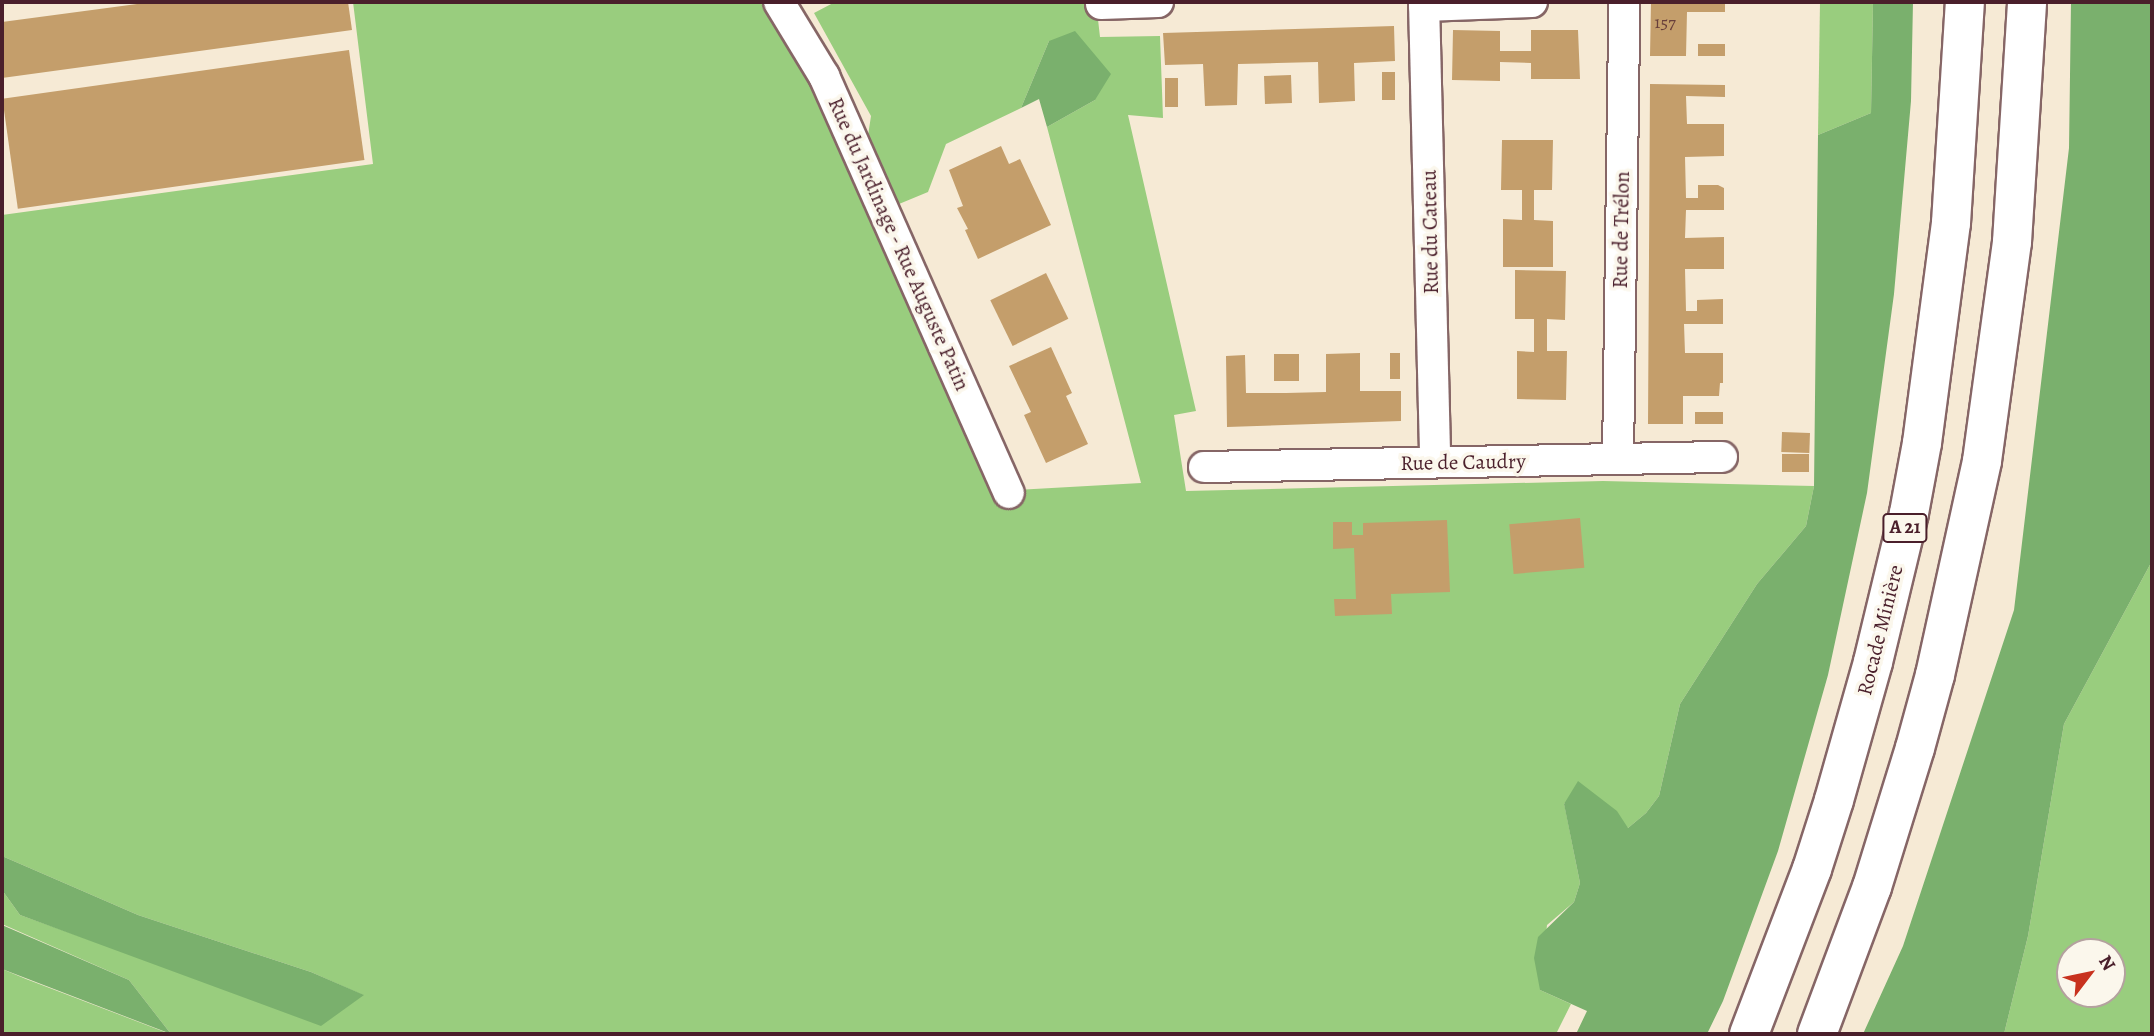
<!DOCTYPE html>
<meta charset="utf-8">
<style>
body{margin:0}
#map{position:relative;width:2154px;height:1036px;overflow:hidden;background:#f6ead5;font-family:Alegreya,serif}
div>[style]{position:absolute}
.green>*{inset:0;background:#99cd7e}
.forest>*{inset:0;background:#7ab06d}
.building>*{inset:0;background:#c49e6b;transform-origin:0 0}
.roads{filter:drop-shadow(2px 0 #866666) drop-shadow(-2px 0 #866666) drop-shadow(0 2px #866666) drop-shadow(0 -2px #866666)}
.minor>*{height:30px;margin:-15px;padding:0 15px;transform-origin:15px;border-radius:15px;background:#fff}
.motorway>*{height:38px;margin:-19px;padding:0 19px;transform-origin:19px;border-radius:19px;background:#fff}
span{translate:-50% -50%;white-space:nowrap;text-align:center;line-height:1.15;-webkit-text-stroke:7px #fbf7ec;paint-order:stroke}
.number-label{font-size:18px;color:#683f3b}
.number-label span{-webkit-text-stroke-width:0}
.shield-label span{padding:2px 5px;background:#fbf7ec;border:2px solid;border-radius:5px;-webkit-text-stroke-width:0}
.shield-label{font-size:19px;color:#4a1f2b;font-weight:700}
.street-label{font-size:21px;color:#4a1f2b}
.frame{position:absolute;inset:0;border:4px solid #4a1f2b;pointer-events:none}
.north{position:absolute;left:2056px;top:938px;width:70px;height:70px;box-sizing:border-box;background:#fbf7ec;border:2px solid #b4a19f;border-radius:50%;rotate:58deg;font-size:19px;font-weight:700;line-height:28px;text-align:center;color:#4a1f2b}
.north::after{content:'';display:block;margin:auto;width:24px;height:32px;background:#c8321e;clip-path:polygon(50% 0,100% 100%,50% 72%,0 100%)}
</style>
<div id="map">
<div class="green">
<div style="clip-path:polygon(353px 2px,762px 2px,816px 89px,998px 491px,1141px 483px,1047px 127px,1095px 100px,1049px 41px,1021px 108px,946px 144px,928px 192px,899px 204px,878px 172px,867px 142px,871px 116px,814px 13px,835px 2px,1096px 2px,1100px 37px,1160px 36px,1163px 118px,1128px 115px,1196px 411px,1174px 415px,1186px 491px,1603px 481px,1814px 486px,1806px 526px,1757px 584px,1680px 704px,1659px 796px,1646px 813px,1628px 828px,1564px 803px,1580px 883px,1574px 902px,1547px 925px,1540px 990px,1571px 1004px,1556px 1034px,171px 1034px,129px 980px,2px 924px,2px 890px,20px 915px,160px 965px,363px 995px,311px 972px,138px 915px,2px 856px,2px 215px,373px 164px)"></div>
<div style="clip-path:polygon(1820px 2px,1873px 2px,1871px 113px,1818px 135px)"></div>
<div style="clip-path:polygon(evenodd,2152px 561px,2152px 1034px,2004px 1034px,2028px 936px,2064px 724px,2152px 561px,2070px 952px,2112px 952px,2112px 994px,2070px 994px,2070px 952px)"></div>
<div style="clip-path:polygon(2px 969px,26px 979px,170px 1034px,2px 1034px)"></div>
</div>
<div class="forest">
<div style="clip-path:polygon(1873px 2px,1913px 2px,1911px 101px,1894px 294px,1867px 493px,1828px 675px,1778px 851px,1723px 1001px,1707px 1034px,1576px 1034px,1587px 1011px,1540px 990px,1534px 958px,1538px 937px,1574px 902px,1580px 883px,1564px 804px,1578px 781px,1617px 811px,1628px 828px,1646px 813px,1659px 796px,1680px 704px,1757px 584px,1806px 526px,1814px 486px,1818px 135px,1871px 113px)"></div>
<div style="clip-path:polygon(2071px 2px,2152px 2px,2152px 561px,2064px 724px,2028px 936px,2004px 1034px,1863px 1034px,1903px 946px,2014px 610px,2069px 148px)"></div>
<div style="clip-path:polygon(1075px 31px,1111px 74px,1095px 100px,1047px 127px,1039px 99px,1021px 108px,1049px 41px)"></div>
<div style="clip-path:polygon(2px 856px,138px 915px,311px 972px,364px 995px,321px 1026px,20px 915px,2px 890px)"></div>
<div style="clip-path:polygon(2px 925px,129px 980px,171px 1034px,2px 969px)"></div>
</div>
<div class="building">
<div style="clip-path:polygon(152px 2px,348px 2px,352px 30px,2px 78px,2px 22px)"></div>
<div style="clip-path:polygon(1651px 2px,1725px 2px,1725px 12px,1687px 12px,1686px 56px,1650px 56px)"></div>
<div style="clip-path:polygon(1394px 26px,1395px 61px,1354px 63px,1355px 101px,1319px 103px,1318px 62px,1277px 63px,1238px 64px,1237px 105px,1205px 106px,1203px 64px,1165px 65px,1163px 33px)"></div>
<div style="clip-path:polygon(1453px 30px,1500px 31px,1500px 51px,1531px 51px,1531px 30px,1578px 30px,1580px 79px,1531px 79px,1531px 63px,1500px 62px,1500px 81px,1452px 80px)"></div>
<div style="left:1698px;top:44px;width:27px;height:12px"></div>
<div style="left:349px;top:50px;width:111px;height:350px;rotate:82deg"></div>
<div style="left:1395px;top:72px;width:28px;height:13px;rotate:90deg"></div>
<div style="left:1291px;top:75px;width:28px;height:27px;rotate:88deg"></div>
<div style="left:1165px;top:78px;width:13px;height:29px"></div>
<div style="clip-path:polygon(1650px 84px,1725px 85px,1725px 97px,1686px 96px,1687px 124px,1724px 124px,1724px 156px,1685px 157px,1686px 198px,1698px 198px,1698px 185px,1718px 185px,1724px 188px,1724px 210px,1686px 210px,1685px 238px,1724px 237px,1724px 269px,1685px 269px,1686px 311px,1697px 311px,1697px 300px,1723px 299px,1723px 324px,1684px 324px,1685px 353px,1723px 353px,1723px 383px,1720px 383px,1719px 396px,1683px 396px,1683px 424px,1648px 424px)"></div>
<div style="clip-path:polygon(1502px 140px,1553px 140px,1552px 190px,1534px 190px,1534px 220px,1553px 221px,1553px 267px,1503px 267px,1503px 219px,1522px 220px,1522px 190px,1501px 190px)"></div>
<div style="clip-path:polygon(1001px 146px,1009px 164px,1020px 159px,1051px 225px,978px 259px,965px 230px,968px 229px,957px 208px,963px 206px,949px 170px)"></div>
<div style="clip-path:polygon(1515px 270px,1566px 271px,1565px 320px,1547px 319px,1547px 351px,1567px 351px,1566px 400px,1517px 399px,1517px 351px,1534px 352px,1534px 319px,1515px 319px)"></div>
<div style="left:1046px;top:273px;width:51px;height:62px;rotate:64deg"></div>
<div style="clip-path:polygon(1051px 347px,1072px 393px,1066px 396px,1088px 444px,1046px 463px,1024px 415px,1031px 412px,1009px 366px)"></div>
<div style="clip-path:polygon(1360px 353px,1360px 391px,1401px 391px,1401px 421px,1227px 427px,1226px 356px,1245px 355px,1246px 393px,1286px 393px,1326px 392px,1326px 354px)"></div>
<div style="left:1390px;top:353px;width:10px;height:26px"></div>
<div style="left:1299px;top:354px;width:27px;height:25px;rotate:90deg"></div>
<div style="left:1695px;top:412px;width:28px;height:12px"></div>
<div style="left:1782px;top:432px;width:28px;height:20px;rotate:2deg"></div>
<div style="left:1782px;top:454px;width:27px;height:18px"></div>
<div style="left:1580px;top:518px;width:50px;height:71px;rotate:85deg"></div>
<div style="clip-path:polygon(1447px 520px,1450px 592px,1391px 594px,1392px 614px,1335px 616px,1334px 599px,1356px 599px,1354px 548px,1333px 549px,1333px 522px,1352px 522px,1352px 535px,1363px 535px,1363px 523px)"></div>
</div>
<div class="roads">
<div class="minor">
<div style="left:779px;top:2px;width:87px;rotate:58.7deg"></div>
<div style="left:824px;top:76px;width:456px;rotate:66.1deg"></div>
<div style="left:1424px;top:2px;width:460px;rotate:88.6deg"></div>
<div style="left:1101px;top:4px;width:57px;rotate:-2deg"></div>
<div style="left:1424px;top:6px;width:108px;rotate:-2.1deg"></div>
<div style="left:1618px;top:459px;width:457px;rotate:-89.2deg"></div>
<div style="left:1204px;top:467px;width:518px;rotate:-1.11deg"></div>
</div>
<div class="motorway">
<div style="left:1749px;top:1034px;width:177px;rotate:-69.1deg"></div>
<div style="left:1812px;top:869px;width:72px;rotate:-72.3deg"></div>
<div style="left:1834px;top:800px;width:143px;rotate:-74.2deg"></div>
<div style="left:1873px;top:662px;width:153px;rotate:-76.4deg"></div>
<div style="left:1909px;top:513px;width:71px;rotate:-79.5deg"></div>
<div style="left:1922px;top:443px;width:222px;rotate:-82.5deg"></div>
<div style="left:1951px;top:223px;width:221px;rotate:-86.4deg"></div>
<div style="left:1817px;top:1034px;width:157px;rotate:-69.5deg"></div>
<div style="left:1872px;top:887px;width:145px;rotate:-72.8deg"></div>
<div style="left:1915px;top:748px;width:76px;rotate:-74.7deg"></div>
<div style="left:1935px;top:675px;width:219px;rotate:-77.6deg"></div>
<div style="left:1982px;top:461px;width:221px;rotate:-82.2deg"></div>
<div style="left:2012px;top:242px;width:240px;rotate:-86.4deg"></div>
</div>
</div>
<div class="number-label">
<span style="left:1665px;top:22px">157</span>
</div>
<div class="shield-label">
<span style="left:1905px;top:528px">A 21</span>
</div>
<div class="street-label">
<span style="left:1621px;top:230px;rotate:-89deg">Rue de Trélon</span>
<span style="left:1430px;top:232px;rotate:-91deg">Rue du Cateau</span>
<span style="left:899px;top:244px;rotate:66deg">Rue du Jardinage - Rue Auguste Patin</span>
<span style="left:1463px;top:462px;rotate:-1deg">Rue de Caudry</span>
<span style="left:1880px;top:630px;rotate:-76deg">Rocade Minière</span>
</div>
<div class="frame"></div>
<div class="north">N</div>
</div>
